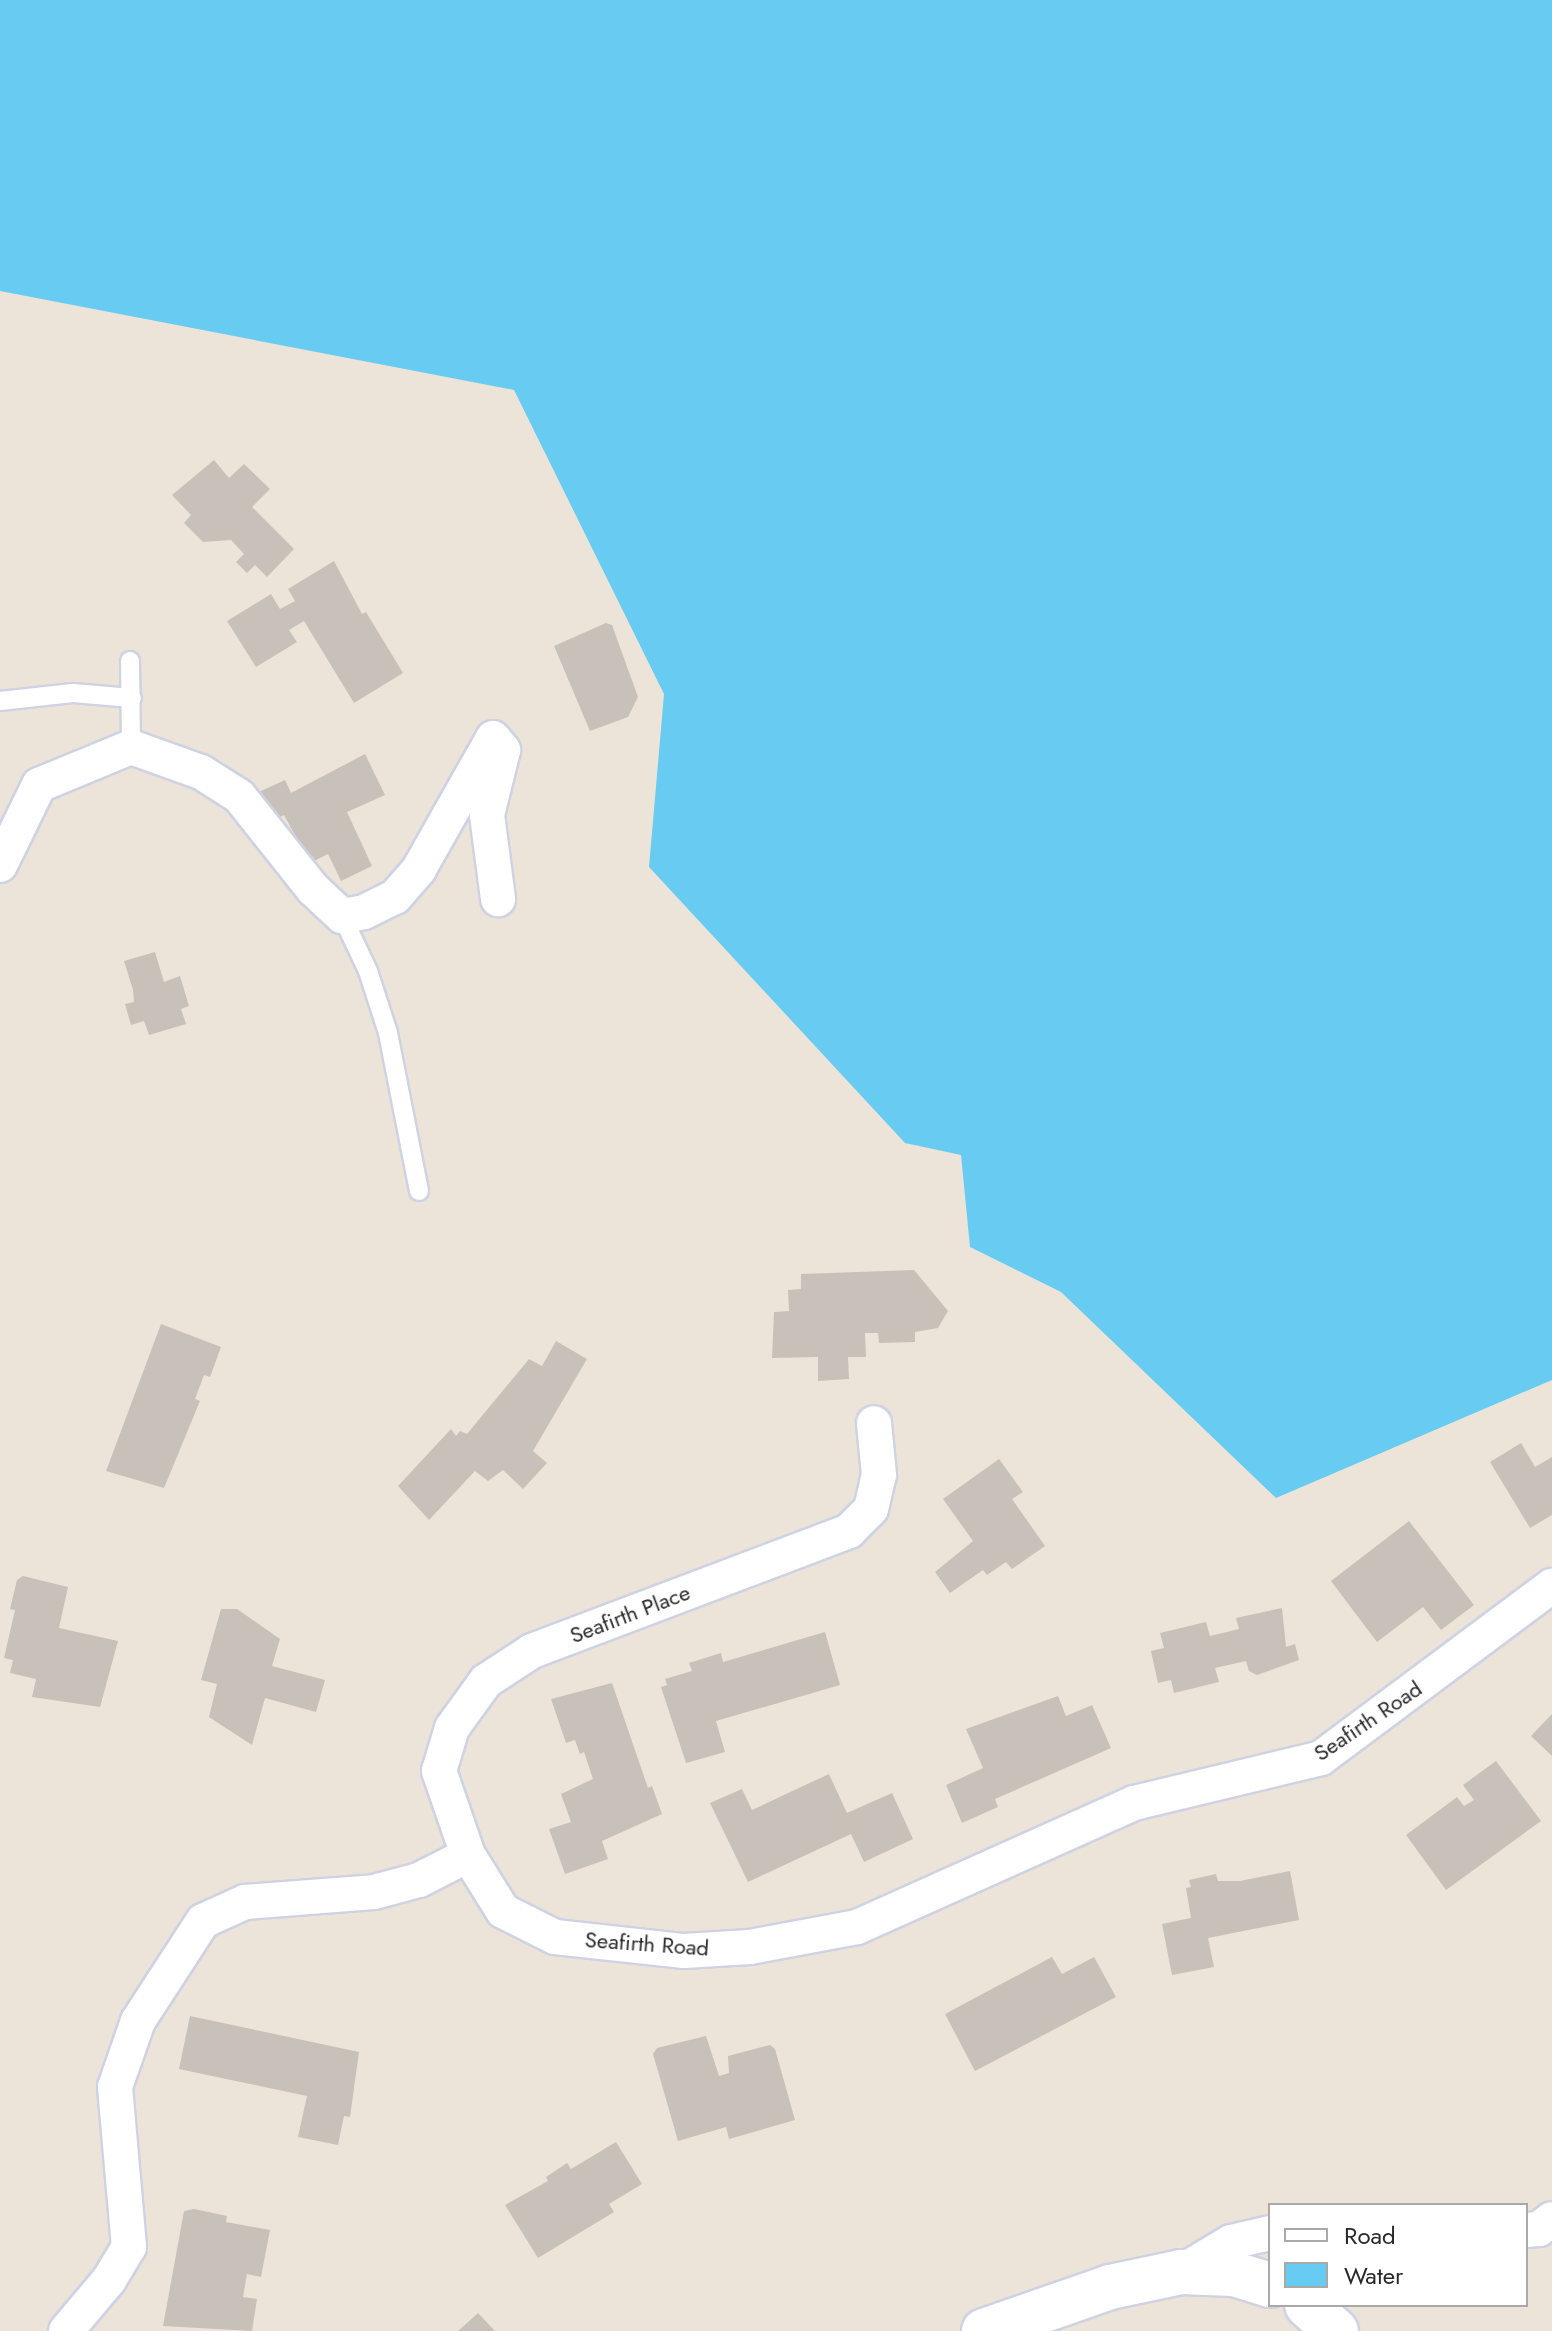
<!DOCTYPE html>
<style>
body{margin:0}
#map{position:relative;width:1552px;height:2331px;overflow:hidden;background:#ece4d9;font-family:Jost,sans-serif}
div>[style]{position:absolute}
.water>*{inset:0;background:#68cbf2}
.building>*{inset:0;background:#c7c1b9}
.roads{filter:drop-shadow(2px 0 #cfd2e2) drop-shadow(-2px 0 #cfd2e2) drop-shadow(0 2px #cfd2e2) drop-shadow(0 -2px #cfd2e2)}
.lane>*{height:18px;margin:-9px;padding:0 9px;transform-origin:9px;border-radius:9px;background:#fff}
.street>*{height:34px;margin:-17px;padding:0 17px;transform-origin:17px;border-radius:17px;background:#fff}
.secondary>*{height:44px;margin:-22px;padding:0 22px;transform-origin:22px;border-radius:22px;background:#fff}
span{translate:-50% -50%;white-space:nowrap;text-align:center;line-height:1.15;-webkit-text-stroke:6px #fff;paint-order:stroke}
.street-label{font-size:22px;color:#292929}
.legend{position:absolute;left:1268px;top:2203px;width:260px;height:104px;box-sizing:border-box;background:#fff;border:2px solid #a9a9a9;margin:0;padding:10px 14px;list-style:none;font-size:24px;color:#292929}
.legend li{display:flex;align-items:center;gap:16px;height:40px}
.legend b{width:40px;border:2px solid #a9a9a9}
</style>
<div id="map">
<div class="water">
<div style="clip-path:polygon(0 0,1552px 0,1552px 1380px,1276px 1498px,1061px 1292px,970px 1247px,961px 1155px,905px 1143px,649px 867px,664px 694px,514px 390px,0 291px)"></div>
</div>
<div class="building">
<div style="clip-path:polygon(214px 460px,229px 478px,244px 464px,270px 489px,252px 507px,294px 549px,267px 577px,255px 565px,247px 573px,236px 562px,244px 554px,231px 540px,203px 542px,184px 523px,191px 515px,172px 495px)"></div>
<div style="clip-path:polygon(334px 561px,362px 614px,366px 612px,403px 673px,354px 703px,304px 621px,289px 630px,297px 642px,256px 667px,227px 621px,271px 594px,280px 609px,295px 601px,288px 589px)"></div>
<div style="clip-path:polygon(606px 623px,612px 625px,638px 697px,628px 717px,590px 731px,554px 646px)"></div>
<div style="clip-path:polygon(365px 754px,385px 795px,347px 812px,372px 866px,341px 881px,328px 854px,310px 863px,284px 815px,273px 821px,259px 792px,285px 780px,291px 793px)"></div>
<div style="clip-path:polygon(155px 952px,164px 982px,180px 976px,189px 1006px,181px 1009px,186px 1024px,149px 1035px,144px 1021px,131px 1025px,125px 1004px,134px 1002px,133px 990px,124px 961px)"></div>
<div style="clip-path:polygon(914px 1270px,948px 1311px,938px 1328px,915px 1332px,915px 1342px,879px 1343px,878px 1333px,865px 1333px,866px 1357px,848px 1357px,849px 1379px,818px 1381px,818px 1357px,772px 1358px,774px 1312px,789px 1311px,788px 1290px,801px 1289px,801px 1274px)"></div>
<div style="clip-path:polygon(161px 1324px,221px 1347px,210px 1377px,204px 1375px,195px 1399px,200px 1401px,164px 1488px,106px 1471px)"></div>
<div style="clip-path:polygon(556px 1341px,587px 1359px,533px 1451px,547px 1463px,523px 1489px,503px 1470px,488px 1481px,475px 1471px,429px 1520px,398px 1486px,451px 1429px,456px 1436px,460px 1431px,467px 1434px,529px 1359px,542px 1366px)"></div>
<div style="clip-path:polygon(1521px 1443px,1535px 1467px,1552px 1457px,1552px 1515px,1530px 1528px,1490px 1462px)"></div>
<div style="clip-path:polygon(999px 1459px,1023px 1492px,1012px 1499px,1045px 1546px,1012px 1569px,1006px 1562px,987px 1575px,983px 1570px,950px 1593px,935px 1572px,973px 1541px,943px 1499px)"></div>
<div style="clip-path:polygon(1409px 1521px,1474px 1605px,1441px 1630px,1423px 1607px,1377px 1642px,1331px 1581px)"></div>
<div style="clip-path:polygon(23px 1576px,68px 1587px,59px 1628px,118px 1641px,100px 1707px,32px 1697px,36px 1679px,10px 1673px,13px 1660px,4px 1658px,15px 1610px,10px 1609px,17px 1580px)"></div>
<div style="clip-path:polygon(1282px 1608px,1286px 1647px,1295px 1644px,1299px 1660px,1257px 1675px,1249px 1671px,1246px 1661px,1215px 1668px,1219px 1682px,1174px 1693px,1171px 1680px,1158px 1683px,1151px 1651px,1164px 1648px,1160px 1633px,1206px 1622px,1210px 1636px,1239px 1629px,1236px 1618px)"></div>
<div style="clip-path:polygon(221px 1609px,237px 1609px,280px 1639px,272px 1666px,325px 1680px,316px 1712px,265px 1698px,252px 1745px,209px 1717px,217px 1684px,201px 1680px)"></div>
<div style="clip-path:polygon(825px 1632px,840px 1685px,716px 1721px,725px 1752px,686px 1763px,661px 1687px,667px 1685px,665px 1679px,692px 1671px,689px 1663px,721px 1653px,723px 1662px)"></div>
<div style="clip-path:polygon(612px 1683px,648px 1788px,652px 1786px,662px 1814px,602px 1841px,608px 1859px,565px 1874px,549px 1829px,571px 1822px,561px 1794px,593px 1779px,584px 1752px,580px 1754px,575px 1740px,566px 1743px,551px 1699px)"></div>
<div style="clip-path:polygon(1058px 1696px,1066px 1716px,1092px 1705px,1111px 1748px,995px 1799px,998px 1807px,962px 1823px,946px 1785px,983px 1768px,966px 1729px)"></div>
<div style="clip-path:polygon(1552px 1714px,1552px 1756px,1531px 1736px)"></div>
<div style="clip-path:polygon(1496px 1761px,1541px 1821px,1446px 1890px,1406px 1835px,1457px 1797px,1464px 1806px,1474px 1800px,1463px 1785px)"></div>
<div style="clip-path:polygon(829px 1774px,847px 1813px,892px 1793px,913px 1839px,864px 1862px,851px 1834px,748px 1882px,710px 1803px,742px 1789px,752px 1810px)"></div>
<div style="clip-path:polygon(1290px 1871px,1299px 1920px,1208px 1938px,1214px 1967px,1172px 1975px,1162px 1924px,1191px 1918px,1186px 1888px,1191px 1887px,1189px 1880px,1216px 1874px,1218px 1881px,1240px 1881px)"></div>
<div style="clip-path:polygon(1052px 1957px,1062px 1974px,1094px 1957px,1116px 1997px,975px 2071px,945px 2014px)"></div>
<div style="clip-path:polygon(190px 2016px,359px 2052px,350px 2117px,344px 2116px,338px 2145px,298px 2137px,307px 2096px,179px 2069px)"></div>
<div style="clip-path:polygon(706px 2036px,719px 2076px,729px 2073px,728px 2056px,770px 2045px,775px 2049px,795px 2120px,729px 2139px,726px 2127px,678px 2141px,653px 2054px,657px 2048px)"></div>
<div style="clip-path:polygon(616px 2142px,642px 2184px,609px 2204px,614px 2212px,538px 2258px,505px 2205px,548px 2181px,546px 2177px,567px 2163px,571px 2169px)"></div>
<div style="clip-path:polygon(194px 2209px,227px 2216px,226px 2222px,270px 2230px,261px 2277px,247px 2274px,243px 2297px,257px 2299px,252px 2331px,163px 2326px,184px 2211px)"></div>
<div style="clip-path:polygon(478px 2313px,495px 2331px,458px 2331px)"></div>
</div>
<div class="roads">
<div class="lane">
<div style="left:130px;top:661px;width:86px;rotate:89.3deg"></div>
<div style="left:0;top:701px;width:73px;rotate:-6.3deg"></div>
<div style="left:73px;top:693px;width:59px;rotate:4.8deg"></div>
<div style="left:342px;top:916px;width:61px;rotate:64.7deg"></div>
<div style="left:368px;top:971px;width:65px;rotate:72.1deg"></div>
<div style="left:388px;top:1033px;width:161px;rotate:78.9deg"></div>
</div>
<div class="street">
<div style="left:0;top:865px;width:89px;rotate:-64deg"></div>
<div style="left:39px;top:785px;width:100px;rotate:-22.4deg"></div>
<div style="left:131px;top:747px;width:74px;rotate:19.7deg"></div>
<div style="left:201px;top:772px;width:45px;rotate:32.3deg"></div>
<div style="left:239px;top:796px;width:119px;rotate:51.5deg"></div>
<div style="left:313px;top:889px;width:40px;rotate:43deg"></div>
<div style="left:342px;top:916px;width:22px;rotate:-10deg"></div>
<div style="left:364px;top:912px;width:34px;rotate:-26deg"></div>
<div style="left:395px;top:897px;width:37px;rotate:-49deg"></div>
<div style="left:419px;top:869px;width:150px;rotate:-60.5deg"></div>
<div style="left:493px;top:738px;width:16px;rotate:50deg"></div>
<div style="left:503px;top:750px;width:67px;rotate:103.8deg"></div>
<div style="left:487px;top:815px;width:85px;rotate:82.5deg"></div>
<div style="left:468px;top:1855px;width:89px;rotate:-109deg"></div>
<div style="left:439px;top:1771px;width:45px;rotate:-73.2deg"></div>
<div style="left:452px;top:1728px;width:58px;rotate:-54.1deg"></div>
<div style="left:486px;top:1681px;width:55px;rotate:-33.1deg"></div>
<div style="left:532px;top:1651px;width:339px;rotate:-20.7deg"></div>
<div style="left:849px;top:1531px;width:31px;rotate:-45deg"></div>
<div style="left:871px;top:1509px;width:35px;rotate:-77deg"></div>
<div style="left:879px;top:1475px;width:52px;rotate:-95.5deg"></div>
<div style="left:1526px;top:2230px;width:13px;rotate:-4deg"></div>
<div style="left:1539px;top:2229px;width:16px;rotate:-38deg"></div>
<div style="left:1181px;top:2272px;width:58px;rotate:-31deg"></div>
<div style="left:1231px;top:2242px;width:40px;rotate:-13deg"></div>
<div style="left:66px;top:2331px;width:67px;rotate:-49.9deg"></div>
<div style="left:109px;top:2280px;width:39px;rotate:-59deg"></div>
<div style="left:129px;top:2247px;width:161px;rotate:-95deg"></div>
<div style="left:115px;top:2087px;width:70px;rotate:-70.8deg"></div>
<div style="left:138px;top:2021px;width:119px;rotate:-57deg"></div>
<div style="left:203px;top:1921px;width:46px;rotate:-24.3deg"></div>
<div style="left:245px;top:1902px;width:129px;rotate:-4.4deg"></div>
<div style="left:374px;top:1892px;width:47px;rotate:-14.9deg"></div>
<div style="left:419px;top:1880px;width:55px;rotate:-27deg"></div>
<div style="left:468px;top:1855px;width:66px;rotate:58deg"></div>
<div style="left:503px;top:1911px;width:58px;rotate:26.6deg"></div>
<div style="left:555px;top:1937px;width:130px;rotate:6.2deg"></div>
<div style="left:684px;top:1951px;width:66px;rotate:-3.5deg"></div>
<div style="left:750px;top:1947px;width:109px;rotate:-10.6deg"></div>
<div style="left:857px;top:1927px;width:303px;rotate:-24.1deg"></div>
<div style="left:1134px;top:1803px;width:192px;rotate:-13.5deg"></div>
<div style="left:1321px;top:1758px;width:288px;rotate:-36.7deg"></div>
</div>
<div class="secondary">
<div style="left:1307px;top:2305px;width:39px;rotate:42deg"></div>
<div style="left:984px;top:2331px;width:133px;rotate:-19.2deg"></div>
<div style="left:1110px;top:2287px;width:73px;rotate:-11.9deg"></div>
<div style="left:1181px;top:2272px;width:53px;rotate:2.2deg"></div>
<div style="left:1234px;top:2274px;width:38px;rotate:17deg"></div>
</div>
</div>
<div class="street-label">
<span style="left:630px;top:1614px;rotate:-21deg">Seafirth Place</span>
<span style="left:1368px;top:1721px;rotate:-34deg">Seafirth Road</span>
<span style="left:647px;top:1944px;rotate:4deg">Seafirth Road</span>
</div>
<ul class="legend">
<li><b style="height:10px;background:#fff"></b>Road</li>
<li><b style="height:22px;background:#68cbf2"></b>Water</li>
</ul>
</div>
